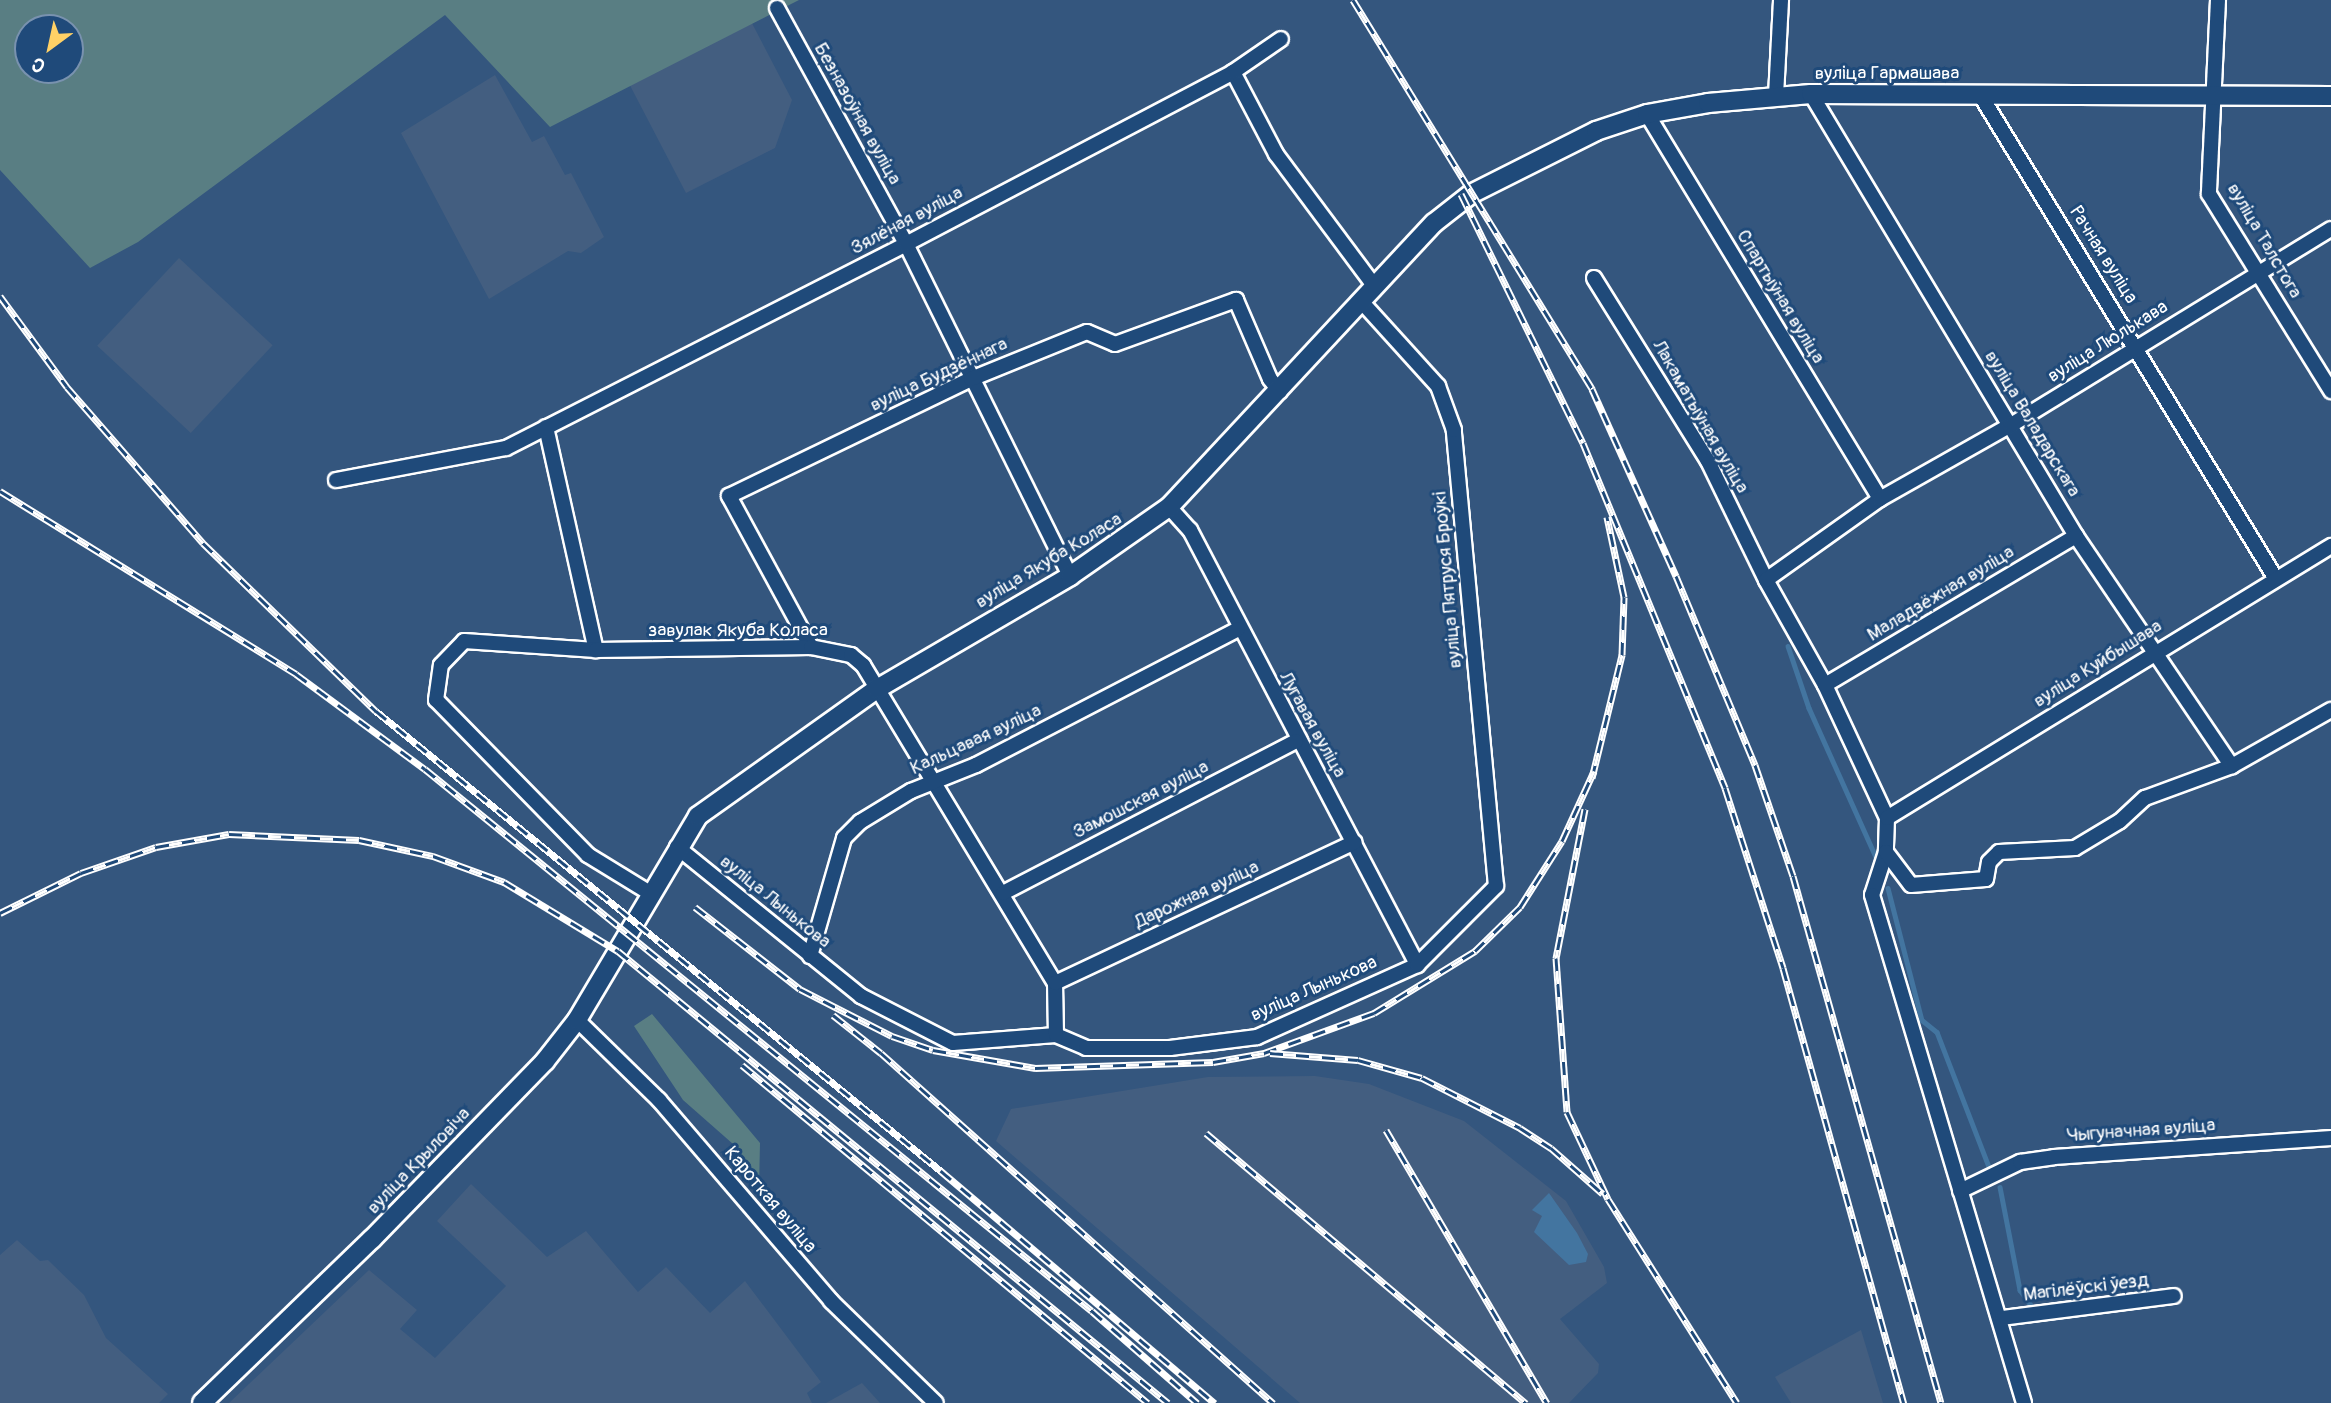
<!DOCTYPE html>
<meta charset="utf-8">
<style>
body{margin:0}
#map{position:relative;width:2331px;height:1403px;overflow:hidden;background:#34567e;font-family:Pangolin,sans-serif}
div>[style]{position:absolute}
.built>*{inset:0;background:#435e80;transform-origin:0 0}
.green>*{inset:0;background:#597e83}
.water>*{inset:0;background:#4375a0}
.stream>*{height:4.5px;margin:-2.25px;padding:0 2.25px;transform-origin:2.25px;border-radius:2.25px;background:#4375a0}
.roads{filter:drop-shadow(2px 0 #fff) drop-shadow(-2px 0 #fff) drop-shadow(0 2px #fff) drop-shadow(0 -2px #fff)}
.minor>*{height:14px;margin:-7px;padding:0 7px;transform-origin:7px;border-radius:7px;background:#1f4a7a}
.major>*{height:18px;margin:-9px;padding:0 9px;transform-origin:9px;border-radius:9px;background:#1f4a7a}
.rail>*{height:7px;margin-top:-3.5px;transform-origin:0;background:repeating-linear-gradient(90deg,#1f4a7a 0 13px,#fff 0 26px);box-sizing:border-box;border-block:2px solid #fff}
span{translate:-50% -50%;white-space:nowrap;text-align:center;line-height:1.15;-webkit-text-stroke:6px #1f4a7a;paint-order:stroke}
.street-label{font-size:19px;color:#fff}
.north{position:absolute;left:14px;top:14px;width:70px;height:70px;box-sizing:border-box;background:#1f4a7a;border:2px solid #7992af;border-radius:50%;rotate:213deg;font-size:19px;font-weight:700;line-height:28px;text-align:center;color:#fff}
.north::after{content:'';display:block;margin:auto;width:24px;height:32px;background:#ffd166;clip-path:polygon(50% 0,100% 100%,50% 72%,0 100%)}
</style>
<div id="map">
<div class="built">
<div style="clip-path:polygon(743px 6px,792px 100px,775px 148px,686px 193px,623px 72px)"></div>
<div style="clip-path:polygon(495px 75px,532px 142px,544px 136px,565px 175px,571px 173px,604px 237px,581px 253px,568px 251px,489px 299px,401px 133px)"></div>
<div style="left:179px;top:258px;width:128px;height:120px;rotate:43deg"></div>
<div style="clip-path:polygon(1315px 1076px,1369px 1084px,1464px 1121px,1566px 1201px,1604px 1267px,1607px 1283px,1560px 1319px,1599px 1364px,1598px 1373px,1569px 1403px,1300px 1403px,996px 1141px,1011px 1109px,1208px 1077px)"></div>
<div style="clip-path:polygon(471px 1184px,547px 1257px,586px 1231px,638px 1292px,666px 1267px,710px 1313px,745px 1281px,821px 1382px,807px 1393px,812px 1403px,229px 1403px,369px 1270px,417px 1310px,400px 1329px,435px 1358px,506px 1286px,437px 1221px)"></div>
<div style="clip-path:polygon(17px 1240px,40px 1261px,48px 1260px,84px 1295px,106px 1338px,168px 1394px,159px 1403px,0 1403px,0 1255px)"></div>
<div style="clip-path:polygon(1861px 1330px,1883px 1403px,1791px 1403px,1775px 1377px)"></div>
<div style="clip-path:polygon(862px 1383px,880px 1403px,826px 1403px)"></div>
</div>
<div class="green">
<div style="clip-path:polygon(evenodd,0 0,799px 0,550px 127px,445px 15px,138px 242px,90px 268px,0 170px,0 0,28px 28px,70px 28px,70px 70px,28px 70px,28px 28px)"></div>
<div style="clip-path:polygon(652px 1014px,760px 1143px,759px 1190px,733px 1158px,733px 1144px,683px 1100px,634px 1026px)"></div>
</div>
<div class="water">
<div style="clip-path:polygon(1549px 1193px,1577px 1233px,1588px 1254px,1586px 1262px,1569px 1265px,1534px 1232px,1542px 1216px,1532px 1210px)"></div>
</div>
<div class="stream">
<div style="left:1788px;top:646px;width:65px;rotate:71.3deg"></div>
<div style="left:1809px;top:708px;width:166px;rotate:65.8deg"></div>
<div style="left:1888px;top:888px;width:136px;rotate:75.6deg"></div>
<div style="left:1922px;top:1020px;width:19px;rotate:39deg"></div>
<div style="left:1937px;top:1032px;width:142px;rotate:68.9deg"></div>
<div style="left:2000px;top:1187px;width:105px;rotate:79deg"></div>
<div style="left:2020px;top:1290px;width:24px;rotate:54deg"></div>
</div>
<div class="roads">
<div class="minor">
<div style="left:2218px;top:0;width:194px;rotate:92.7deg"></div>
<div style="left:2209px;top:194px;width:232px;rotate:58.2deg"></div>
<div style="left:777px;top:8px;width:269px;rotate:61.3deg"></div>
<div style="left:906px;top:244px;width:370px;rotate:63.7deg"></div>
<div style="left:1233px;top:72px;width:93px;rotate:62.3deg"></div>
<div style="left:1276px;top:154px;width:166px;rotate:53.3deg"></div>
<div style="left:1811px;top:94px;width:515px;rotate:59.06deg"></div>
<div style="left:2076px;top:536px;width:278px;rotate:55.9deg"></div>
<div style="left:1776px;top:96px;width:96px;rotate:-87deg"></div>
<div style="left:1981px;top:96px;width:566px;rotate:58.58deg"></div>
<div style="left:1647px;top:114px;width:450px;rotate:58.8deg"></div>
<div style="left:1594px;top:278px;width:216px;rotate:58.1deg"></div>
<div style="left:1708px;top:461px;width:132px;rotate:64deg"></div>
<div style="left:1766px;top:580px;width:120px;rotate:60.7deg"></div>
<div style="left:1825px;top:685px;width:147px;rotate:65deg"></div>
<div style="left:1887px;top:818px;width:34px;rotate:92deg"></div>
<div style="left:1886px;top:852px;width:45px;rotate:108deg"></div>
<div style="left:1872px;top:895px;width:530px;rotate:73.34deg"></div>
<div style="left:546px;top:427px;width:229px;rotate:77.4deg"></div>
<div style="left:336px;top:480px;width:173px;rotate:-10.7deg"></div>
<div style="left:506px;top:448px;width:449px;rotate:-27deg"></div>
<div style="left:906px;top:244px;width:369px;rotate:-27.7deg"></div>
<div style="left:1233px;top:72px;width:58px;rotate:-34.5deg"></div>
<div style="left:1169px;top:507px;width:31px;rotate:48deg"></div>
<div style="left:1190px;top:530px;width:491px;rotate:62.4deg"></div>
<div style="left:1766px;top:580px;width:140px;rotate:-35.4deg"></div>
<div style="left:1880px;top:499px;width:150px;rotate:-29.5deg"></div>
<div style="left:2011px;top:425px;width:375px;rotate:-31.5deg"></div>
<div style="left:811px;top:647px;width:172px;rotate:-118.5deg"></div>
<div style="left:729px;top:496px;width:269px;rotate:-25.8deg"></div>
<div style="left:971px;top:379px;width:125px;rotate:-22.1deg"></div>
<div style="left:1087px;top:332px;width:30px;rotate:23deg"></div>
<div style="left:1115px;top:344px;width:129px;rotate:-20deg"></div>
<div style="left:1236px;top:300px;width:86px;rotate:66.7deg"></div>
<div style="left:1270px;top:379px;width:16px;rotate:52deg"></div>
<div style="left:1825px;top:685px;width:292px;rotate:-30.7deg"></div>
<div style="left:1887px;top:818px;width:521px;rotate:-31.49deg"></div>
<div style="left:677px;top:847px;width:237px;rotate:39deg"></div>
<div style="left:861px;top:996px;width:103px;rotate:27.1deg"></div>
<div style="left:953px;top:1043px;width:103px;rotate:-4.4deg"></div>
<div style="left:1056px;top:1035px;width:33px;rotate:23deg"></div>
<div style="left:1086px;top:1048px;width:84px"></div>
<div style="left:1170px;top:1048px;width:88px;rotate:-7.2deg"></div>
<div style="left:1257px;top:1037px;width:175px;rotate:-24.2deg"></div>
<div style="left:1417px;top:965px;width:112px;rotate:-45deg"></div>
<div style="left:1496px;top:886px;width:458px;rotate:-95.3deg"></div>
<div style="left:1454px;top:430px;width:47px;rotate:-110deg"></div>
<div style="left:1438px;top:386px;width:115px;rotate:-132.2deg"></div>
<div style="left:1886px;top:852px;width:41px;rotate:52.9deg"></div>
<div style="left:1911px;top:885px;width:75px;rotate:-4.6deg"></div>
<div style="left:1986px;top:879px;width:17px;rotate:-80deg"></div>
<div style="left:1989px;top:862px;width:14px;rotate:-45deg"></div>
<div style="left:1999px;top:852px;width:76px;rotate:-3deg"></div>
<div style="left:2075px;top:848px;width:52px;rotate:-31deg"></div>
<div style="left:2120px;top:821px;width:34px;rotate:-43deg"></div>
<div style="left:2145px;top:798px;width:93px;rotate:-20.2deg"></div>
<div style="left:2232px;top:766px;width:114px;rotate:-29.5deg"></div>
<div style="left:650px;top:893px;width:73px;rotate:-148.5deg"></div>
<div style="left:588px;top:855px;width:217px;rotate:-134.4deg"></div>
<div style="left:436px;top:700px;width:35px;rotate:-82deg"></div>
<div style="left:441px;top:665px;width:33px;rotate:-46deg"></div>
<div style="left:464px;top:641px;width:132px;rotate:3.9deg"></div>
<div style="left:596px;top:650px;width:215px;rotate:-0.8deg"></div>
<div style="left:811px;top:647px;width:41px;rotate:11.3deg"></div>
<div style="left:851px;top:655px;width:16px;rotate:40deg"></div>
<div style="left:863px;top:665px;width:371px;rotate:58.9deg"></div>
<div style="left:1055px;top:983px;width:52px;rotate:88.9deg"></div>
<div style="left:1003px;top:893px;width:330px;rotate:-27.4deg"></div>
<div style="left:810px;top:956px;width:123px;rotate:-73.9deg"></div>
<div style="left:844px;top:838px;width:23px;rotate:-45deg"></div>
<div style="left:860px;top:822px;width:60px;rotate:-31.3deg"></div>
<div style="left:911px;top:791px;width:70px;rotate:-21.8deg"></div>
<div style="left:976px;top:765px;width:295px;rotate:-27.4deg"></div>
<div style="left:1055px;top:983px;width:331px;rotate:-25.2deg"></div>
<div style="left:577px;top:1020px;width:115px;rotate:44.3deg"></div>
<div style="left:659px;top:1100px;width:265px;rotate:49.4deg"></div>
<div style="left:831px;top:1301px;width:146px;rotate:44.2deg"></div>
<div style="left:1960px;top:1191px;width:67px;rotate:-25.8deg"></div>
<div style="left:2020px;top:1162px;width:34px;rotate:-8deg"></div>
<div style="left:2054px;top:1157px;width:278px;rotate:-3.9deg"></div>
<div style="left:2002px;top:1318px;width:173px;rotate:-7.3deg"></div>
</div>
<div class="major">
<div style="left:202px;top:1403px;width:236px;rotate:-44deg"></div>
<div style="left:372px;top:1239px;width:248px;rotate:-45.8deg"></div>
<div style="left:545px;top:1061px;width:52px;rotate:-52deg"></div>
<div style="left:577px;top:1020px;width:237px;rotate:-59.3deg"></div>
<div style="left:698px;top:816px;width:219px;rotate:-35.4deg"></div>
<div style="left:877px;top:689px;width:224px;rotate:-30.3deg"></div>
<div style="left:1070px;top:576px;width:121px;rotate:-34.9deg"></div>
<div style="left:1169px;top:507px;width:388px;rotate:-47deg"></div>
<div style="left:1434px;top:223px;width:47px;rotate:-38.1deg"></div>
<div style="left:1471px;top:194px;width:140px;rotate:-26.7deg"></div>
<div style="left:1596px;top:131px;width:54px;rotate:-18.4deg"></div>
<div style="left:1647px;top:114px;width:62px;rotate:-10.2deg"></div>
<div style="left:1708px;top:103px;width:103px;rotate:-5deg"></div>
<div style="left:1811px;top:94px;width:520px;rotate:0.22deg"></div>
</div>
</div>
<div class="rail">
<div style="left:1353px;top:0;width:457px;rotate:58.4deg"></div>
<div style="left:1592px;top:389px;width:205px;rotate:65.8deg"></div>
<div style="left:1676px;top:576px;width:205px;rotate:67.3deg"></div>
<div style="left:1755px;top:765px;width:117px;rotate:71.1deg"></div>
<div style="left:1793px;top:876px;width:547px;rotate:74.31deg"></div>
<div style="left:1461px;top:194px;width:277px;rotate:63.9deg"></div>
<div style="left:1583px;top:443px;width:373px;rotate:67.6deg"></div>
<div style="left:1725px;top:788px;width:189px;rotate:72.1deg"></div>
<div style="left:1783px;top:968px;width:452px;rotate:74.5deg"></div>
<div style="left:0;top:296px;width:113px;rotate:53.6deg"></div>
<div style="left:67px;top:387px;width:207px;rotate:48.9deg"></div>
<div style="left:203px;top:543px;width:241px;rotate:44.2deg"></div>
<div style="left:376px;top:711px;width:729px;rotate:39.15deg"></div>
<div style="left:941px;top:1171px;width:359px;rotate:40.3deg"></div>
<div style="left:0;top:491px;width:348px;rotate:31.7deg"></div>
<div style="left:296px;top:674px;width:160px;rotate:36.4deg"></div>
<div style="left:425px;top:769px;width:859px;rotate:39.1deg"></div>
<div style="left:1092px;top:1311px;width:140px;rotate:41.2deg"></div>
<div style="left:1592px;top:778px;width:127px;rotate:-76.3deg"></div>
<div style="left:1622px;top:655px;width:58px;rotate:-88deg"></div>
<div style="left:1624px;top:597px;width:82px;rotate:-102deg"></div>
<div style="left:1585px;top:809px;width:152px;rotate:101deg"></div>
<div style="left:1556px;top:958px;width:154px;rotate:85.9deg"></div>
<div style="left:1567px;top:1112px;width:96px;rotate:64.8deg"></div>
<div style="left:1608px;top:1199px;width:241px;rotate:57.7deg"></div>
<div style="left:695px;top:907px;width:133px;rotate:38deg"></div>
<div style="left:800px;top:989px;width:103px;rotate:27.1deg"></div>
<div style="left:892px;top:1036px;width:43px;rotate:18.9deg"></div>
<div style="left:933px;top:1050px;width:104px;rotate:10deg"></div>
<div style="left:1035px;top:1068px;width:178px;rotate:-1.9deg"></div>
<div style="left:1213px;top:1062px;width:52px;rotate:-10deg"></div>
<div style="left:1264px;top:1053px;width:117px;rotate:-20deg"></div>
<div style="left:1374px;top:1013px;width:119px;rotate:-31.5deg"></div>
<div style="left:1475px;top:951px;width:63px;rotate:-44.4deg"></div>
<div style="left:1520px;top:907px;width:78px;rotate:-57.5deg"></div>
<div style="left:1562px;top:841px;width:77px;rotate:-65.4deg"></div>
<div style="left:0;top:913px;width:90px;rotate:-26.3deg"></div>
<div style="left:81px;top:873px;width:79px;rotate:-19.1deg"></div>
<div style="left:156px;top:847px;width:74px;rotate:-10.1deg"></div>
<div style="left:229px;top:834px;width:130px;rotate:2.6deg"></div>
<div style="left:359px;top:840px;width:76px;rotate:12.2deg"></div>
<div style="left:433px;top:856px;width:76px;rotate:20.1deg"></div>
<div style="left:504px;top:882px;width:133px;rotate:31.2deg"></div>
<div style="left:618px;top:951px;width:712px;rotate:39.41deg"></div>
<div style="left:833px;top:1015px;width:61px;rotate:38.4deg"></div>
<div style="left:881px;top:1053px;width:526px;rotate:41.76deg"></div>
<div style="left:1270px;top:1053px;width:88px;rotate:4.5deg"></div>
<div style="left:1358px;top:1060px;width:66px;rotate:15.7deg"></div>
<div style="left:1422px;top:1078px;width:110px;rotate:27deg"></div>
<div style="left:1520px;top:1128px;width:37px;rotate:33deg"></div>
<div style="left:1551px;top:1148px;width:69px;rotate:41.5deg"></div>
<div style="left:742px;top:1065px;width:528px;rotate:39.78deg"></div>
<div style="left:1386px;top:1130px;width:317px;rotate:59.5deg"></div>
<div style="left:1206px;top:1133px;width:419px;rotate:40.2deg"></div>
</div>
<div class="street-label">
<span style="left:1887px;top:74px">вуліца Гармашава</span>
<span style="left:857px;top:114px;rotate:61deg">Безназоўная вуліца</span>
<span style="left:907px;top:221px;rotate:-28deg">Зялёная вуліца</span>
<span style="left:2264px;top:241px;rotate:60deg">вуліца Талстога</span>
<span style="left:2103px;top:255px;rotate:58deg">Рачная вуліца</span>
<span style="left:1780px;top:297px;rotate:59deg">Спартыўная вуліца</span>
<span style="left:2108px;top:342px;rotate:-32deg">вуліца Люлькава</span>
<span style="left:939px;top:375px;rotate:-25deg">вуліца Будзённага</span>
<span style="left:1700px;top:417px;rotate:60deg">Лакаматыўная вуліца</span>
<span style="left:2032px;top:424px;rotate:59deg">вуліца Валадарскага</span>
<span style="left:1049px;top:561px;rotate:-31deg">вуліца Якуба Коласа</span>
<span style="left:1448px;top:580px;rotate:-95deg">вуліца Пятруся Броўкі</span>
<span style="left:1941px;top:594px;rotate:-31deg">Маладзёжная вуліца</span>
<span style="left:738px;top:631px">завулак Якуба Коласа</span>
<span style="left:2098px;top:664px;rotate:-32deg">вуліца Куйбышава</span>
<span style="left:1312px;top:725px;rotate:61deg">Лугавая вуліца</span>
<span style="left:976px;top:740px;rotate:-25deg">Кальцавая вуліца</span>
<span style="left:1141px;top:800px;rotate:-27deg">Замошская вуліца</span>
<span style="left:1197px;top:895px;rotate:-25deg">Дарожная вуліца</span>
<span style="left:775px;top:902px;rotate:39deg">вуліца Лынькова</span>
<span style="left:1314px;top:989px;rotate:-24deg">вуліца Лынькова</span>
<span style="left:2141px;top:1131px;rotate:-4deg">Чыгуначная вуліца</span>
<span style="left:419px;top:1161px;rotate:-46deg">вуліца Крыловіча</span>
<span style="left:770px;top:1200px;rotate:50deg">Кароткая вуліца</span>
<span style="left:2086px;top:1288px;rotate:-7deg">Магілёўскі ўезд</span>
</div>
<div class="north">С</div>
</div>
